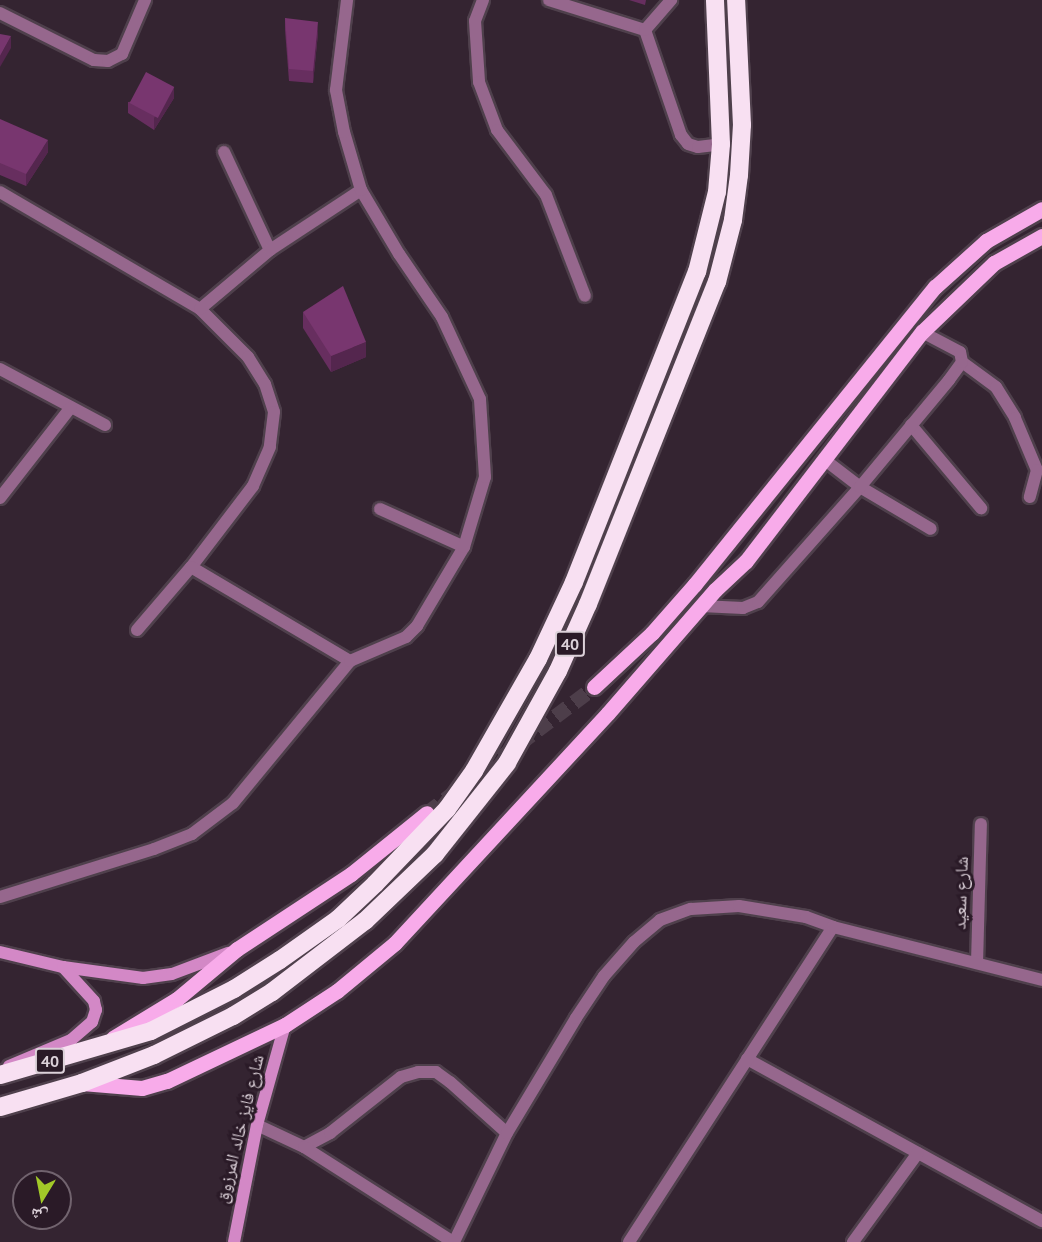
<!DOCTYPE html>
<meta charset="utf-8">
<style>
body{margin:0}
#map{position:relative;width:1042px;height:1242px;overflow:hidden;background:#342431;font-family:"PT Sans","Noto Naskh Arabic",sans-serif}
div>[style]{position:absolute}
.primary-tunnel>*{height:15px;margin-top:-7.5px;transform-origin:0;background:repeating-linear-gradient(90deg,#4d3e4a 0 15px,transparent 0 23px)}
.roads{filter:drop-shadow(2px 0 #4f404c) drop-shadow(-2px 0 #4f404c) drop-shadow(0 2px #4f404c) drop-shadow(0 -2px #4f404c)}
.street>*{height:12px;margin:-6px;padding:0 6px;transform-origin:6px;border-radius:6px;background:#96678d}
.secondary>*{height:12px;margin:-6px;padding:0 6px;transform-origin:6px;border-radius:6px;background:#d388c6}
.primary>*{height:15px;margin:-7.5px;padding:0 7.5px;transform-origin:7.5px;border-radius:7.5px;background:#f8abea}
.highway>*{height:18px;margin:-9px;padding:0 9px;transform-origin:9px;border-radius:9px;background:#f8e0f2}
.wall>*{inset:0;background:#672e5f}
.shaded-wall>*{inset:0;background:#54264e}
.building>*{inset:0;background:#78366f;transform-origin:0 0}
span{translate:-50% -50%;white-space:nowrap;text-align:center;line-height:1.15;-webkit-text-stroke:6px #2a1a27;paint-order:stroke}
.shield-label span{padding:2px 4px;background:#2a1a27;border:2px solid;border-radius:4px;-webkit-text-stroke-width:0}
.shield-label{font-size:16px;color:#dcd1d9;font-weight:700}
.street-label{font-size:18px;color:#dcd1d9}
.north{position:absolute;left:12px;top:1170px;width:60px;height:60px;box-sizing:border-box;background:#2a1a27;border:2px solid #71636e;border-radius:50%;rotate:190deg;font-size:16px;font-weight:700;line-height:24px;text-align:center;color:#dcd1d9}
.north::after{content:'';display:block;margin:auto;width:21px;height:27px;background:#a2c928;clip-path:polygon(50% 0,100% 100%,50% 72%,0 100%)}
</style>
<div id="map">
<div class="primary-tunnel">
<div style="left:427px;top:813px;width:209px;rotate:-37deg"></div>
</div>
<div class="roads">
<div class="street">
<div style="left:483px;top:0;width:22px;rotate:111deg"></div>
<div style="left:475px;top:21px;width:61px;rotate:86.2deg"></div>
<div style="left:479px;top:82px;width:51px;rotate:69.4deg"></div>
<div style="left:497px;top:130px;width:81px;rotate:53deg"></div>
<div style="left:546px;top:195px;width:108px;rotate:68.9deg"></div>
<div style="left:549px;top:0;width:101px;rotate:17.4deg"></div>
<div style="left:645px;top:30px;width:111px;rotate:71.1deg"></div>
<div style="left:681px;top:135px;width:11px;rotate:52deg"></div>
<div style="left:688px;top:144px;width:10px;rotate:17deg"></div>
<div style="left:698px;top:147px;width:23px;rotate:-7deg"></div>
<div style="left:0;top:13px;width:105px;rotate:26.6deg"></div>
<div style="left:94px;top:60px;width:14px;rotate:4deg"></div>
<div style="left:108px;top:61px;width:16px;rotate:-27deg"></div>
<div style="left:122px;top:54px;width:59px;rotate:-66.9deg"></div>
<div style="left:645px;top:30px;width:40px;rotate:-49deg"></div>
<div style="left:224px;top:152px;width:108px;rotate:64.9deg"></div>
<div style="left:0;top:192px;width:232px;rotate:30.3deg"></div>
<div style="left:200px;top:309px;width:68px;rotate:45deg"></div>
<div style="left:248px;top:357px;width:32px;rotate:58deg"></div>
<div style="left:265px;top:384px;width:29px;rotate:72deg"></div>
<div style="left:274px;top:412px;width:35px;rotate:97deg"></div>
<div style="left:270px;top:447px;width:43px;rotate:113.6deg"></div>
<div style="left:253px;top:486px;width:102px;rotate:127.4deg"></div>
<div style="left:191px;top:567px;width:83px;rotate:130.6deg"></div>
<div style="left:200px;top:309px;width:92px;rotate:-40.1deg"></div>
<div style="left:270px;top:250px;width:109px;rotate:-33.4deg"></div>
<div style="left:962px;top:362px;width:42px;rotate:36.3deg"></div>
<div style="left:996px;top:387px;width:36px;rotate:58deg"></div>
<div style="left:1015px;top:418px;width:56px;rotate:67.1deg"></div>
<div style="left:1037px;top:470px;width:28px;rotate:105deg"></div>
<div style="left:0;top:369px;width:119px;rotate:28.1deg"></div>
<div style="left:911px;top:425px;width:109px;rotate:49.9deg"></div>
<div style="left:825px;top:460px;width:44px;rotate:37.6deg"></div>
<div style="left:860px;top:487px;width:82px;rotate:30.6deg"></div>
<div style="left:0;top:498px;width:115px;rotate:-52deg"></div>
<div style="left:380px;top:509px;width:92px;rotate:24.3deg"></div>
<div style="left:191px;top:567px;width:185px;rotate:30.6deg"></div>
<div style="left:701px;top:606px;width:42px;rotate:2.7deg"></div>
<div style="left:743px;top:608px;width:16px;rotate:-22deg"></div>
<div style="left:758px;top:602px;width:154px;rotate:-48.4deg"></div>
<div style="left:860px;top:487px;width:139px;rotate:-50.2deg"></div>
<div style="left:949px;top:380px;width:22px;rotate:-54deg"></div>
<div style="left:962px;top:362px;width:10px;rotate:-101deg"></div>
<div style="left:960px;top:352px;width:43px;rotate:-152.2deg"></div>
<div style="left:0;top:897px;width:161px;rotate:-17.3deg"></div>
<div style="left:154px;top:849px;width:41px;rotate:-21.5deg"></div>
<div style="left:192px;top:834px;width:51px;rotate:-37.1deg"></div>
<div style="left:233px;top:803px;width:184px;rotate:-50.5deg"></div>
<div style="left:350px;top:661px;width:61px;rotate:-23.2deg"></div>
<div style="left:406px;top:637px;width:16px;rotate:-45deg"></div>
<div style="left:417px;top:626px;width:92px;rotate:-59.3deg"></div>
<div style="left:464px;top:547px;width:73px;rotate:-73.3deg"></div>
<div style="left:485px;top:477px;width:78px;rotate:-93.7deg"></div>
<div style="left:480px;top:399px;width:90px;rotate:-114.9deg"></div>
<div style="left:442px;top:317px;width:76px;rotate:-124.3deg"></div>
<div style="left:399px;top:254px;width:74px;rotate:-120.7deg"></div>
<div style="left:361px;top:190px;width:60px;rotate:-106.3deg"></div>
<div style="left:344px;top:132px;width:43px;rotate:-100.8deg"></div>
<div style="left:336px;top:90px;width:91px;rotate:-83deg"></div>
<div style="left:977px;top:963px;width:139px;rotate:-88.4deg"></div>
<div style="left:747px;top:1059px;width:337px;rotate:28.8deg"></div>
<div style="left:257px;top:1125px;width:52px;rotate:25.1deg"></div>
<div style="left:304px;top:1147px;width:30px;rotate:-28deg"></div>
<div style="left:330px;top:1133px;width:90px;rotate:-38.3deg"></div>
<div style="left:401px;top:1077px;width:18px;rotate:-16deg"></div>
<div style="left:418px;top:1072px;width:18px"></div>
<div style="left:436px;top:1072px;width:17px;rotate:36deg"></div>
<div style="left:450px;top:1082px;width:76px;rotate:41.8deg"></div>
<div style="left:304px;top:1147px;width:177px;rotate:32.5deg"></div>
<div style="left:454px;top:1242px;width:121px;rotate:-64.1deg"></div>
<div style="left:507px;top:1133px;width:134px;rotate:-59deg"></div>
<div style="left:576px;top:1018px;width:50px;rotate:-56.3deg"></div>
<div style="left:604px;top:976px;width:45px;rotate:-48.6deg"></div>
<div style="left:634px;top:942px;width:34px;rotate:-40deg"></div>
<div style="left:660px;top:920px;width:33px;rotate:-20deg"></div>
<div style="left:691px;top:909px;width:48px;rotate:-3.6deg"></div>
<div style="left:739px;top:906px;width:68px;rotate:9.3deg"></div>
<div style="left:806px;top:917px;width:29px;rotate:20deg"></div>
<div style="left:629px;top:1242px;width:375px;rotate:-57.1deg"></div>
<div style="left:833px;top:927px;width:216px;rotate:14.2deg"></div>
<div style="left:853px;top:1242px;width:110px;rotate:-53.9deg"></div>
</div>
<div class="secondary">
<div style="left:0;top:952px;width:65px;rotate:13.4deg"></div>
<div style="left:63px;top:967px;width:81px;rotate:7.8deg"></div>
<div style="left:143px;top:978px;width:29px;rotate:-8deg"></div>
<div style="left:172px;top:974px;width:60px;rotate:-20.6deg"></div>
<div style="left:9px;top:1066px;width:67px;rotate:-22.8deg"></div>
<div style="left:71px;top:1040px;width:28px;rotate:-41deg"></div>
<div style="left:92px;top:1022px;width:13px;rotate:-72deg"></div>
<div style="left:96px;top:1010px;width:9px;rotate:-103deg"></div>
<div style="left:94px;top:1001px;width:46px;rotate:-132.4deg"></div>
<div style="left:234px;top:1242px;width:119px;rotate:-78.9deg"></div>
<div style="left:257px;top:1125px;width:104px;rotate:-74.4deg"></div>
</div>
<div class="primary">
<div style="left:594px;top:687px;width:79px;rotate:-43deg"></div>
<div style="left:652px;top:633px;width:65px;rotate:-48.7deg"></div>
<div style="left:695px;top:584px;width:382px;rotate:-51.1deg"></div>
<div style="left:935px;top:287px;width:69px;rotate:-42deg"></div>
<div style="left:986px;top:241px;width:64px;rotate:-29.7deg"></div>
<div style="left:113px;top:1038px;width:75px;rotate:-31.4deg"></div>
<div style="left:177px;top:999px;width:78px;rotate:-39.8deg"></div>
<div style="left:237px;top:949px;width:136px;rotate:-33.3deg"></div>
<div style="left:351px;top:874px;width:97px;rotate:-38.8deg"></div>
<div style="left:82px;top:1083px;width:60px;rotate:4.8deg"></div>
<div style="left:142px;top:1088px;width:26px;rotate:-16deg"></div>
<div style="left:167px;top:1081px;width:131px;rotate:-25.4deg"></div>
<div style="left:285px;top:1025px;width:62px;rotate:-33.2deg"></div>
<div style="left:337px;top:991px;width:75px;rotate:-39.6deg"></div>
<div style="left:395px;top:943px;width:313px;rotate:-47.2deg"></div>
<div style="left:608px;top:713px;width:163px;rotate:-49deg"></div>
<div style="left:715px;top:590px;width:42px;rotate:-43.1deg"></div>
<div style="left:746px;top:561px;width:289px;rotate:-52.5deg"></div>
<div style="left:922px;top:332px;width:100px;rotate:-43.8deg"></div>
<div style="left:994px;top:263px;width:55px;rotate:-29.4deg"></div>
</div>
<div class="highway">
<div style="left:0;top:1075px;width:157px;rotate:-16.2deg"></div>
<div style="left:151px;top:1031px;width:93px;rotate:-26.8deg"></div>
<div style="left:234px;top:989px;width:54px;rotate:-32.2deg"></div>
<div style="left:280px;top:960px;width:71px;rotate:-35.3deg"></div>
<div style="left:338px;top:919px;width:51px;rotate:-43.4deg"></div>
<div style="left:375px;top:884px;width:104px;rotate:-46.2deg"></div>
<div style="left:447px;top:809px;width:47px;rotate:-54.6deg"></div>
<div style="left:474px;top:771px;width:129px;rotate:-60.3deg"></div>
<div style="left:538px;top:659px;width:85px;rotate:-64.9deg"></div>
<div style="left:574px;top:582px;width:334px;rotate:-68.4deg"></div>
<div style="left:697px;top:272px;width:82px;rotate:-76deg"></div>
<div style="left:717px;top:192px;width:48px;rotate:-85.2deg"></div>
<div style="left:721px;top:144px;width:144px;rotate:-92.4deg"></div>
<div style="left:0;top:1107px;width:85px;rotate:-16.3deg"></div>
<div style="left:82px;top:1083px;width:77px;rotate:-21.3deg"></div>
<div style="left:154px;top:1055px;width:88px;rotate:-26.3deg"></div>
<div style="left:233px;top:1016px;width:46px;rotate:-31.6deg"></div>
<div style="left:272px;top:992px;width:117px;rotate:-37.4deg"></div>
<div style="left:365px;top:921px;width:97px;rotate:-43.7deg"></div>
<div style="left:435px;top:854px;width:116px;rotate:-51.6deg"></div>
<div style="left:507px;top:763px;width:105px;rotate:-61deg"></div>
<div style="left:558px;top:671px;width:73px;rotate:-65.9deg"></div>
<div style="left:588px;top:604px;width:347px;rotate:-68.2deg"></div>
<div style="left:717px;top:282px;width:64px;rotate:-75.5deg"></div>
<div style="left:733px;top:220px;width:45px;rotate:-82.4deg"></div>
<div style="left:739px;top:175px;width:50px;rotate:-86.6deg"></div>
<div style="left:742px;top:125px;width:125px;rotate:-92.7deg"></div>
</div>
</div>
<div class="wall">
<div style="clip-path:polygon(629px 0,646px 0,645px 5px)"></div>
<div style="clip-path:polygon(285px 18px,318px 33px,313px 83px,289px 81px,285px 30px)"></div>
<div style="clip-path:polygon(174px 98px,154px 130px,128px 113px,128px 102px)"></div>
<div style="clip-path:polygon(0 120px,48px 152px,26px 186px,0 175px)"></div>
<div style="clip-path:polygon(303px 312px,366px 357px,331px 372px,303px 328px)"></div>
</div>
<div class="shaded-wall">
<div style="clip-path:polygon(318px 22px,318px 33px,313px 83px,313px 71px)"></div>
<div style="clip-path:polygon(11px 36px,11px 48px,0 67px,0 56px)"></div>
<div style="clip-path:polygon(174px 87px,174px 98px,154px 130px,154px 118px)"></div>
<div style="clip-path:polygon(48px 140px,48px 152px,26px 186px,26px 174px)"></div>
<div style="clip-path:polygon(366px 342px,366px 357px,331px 372px,331px 356px)"></div>
</div>
<div class="building">
<div style="clip-path:polygon(285px 18px,318px 22px,313px 71px,289px 69px)"></div>
<div style="clip-path:polygon(0 34px,11px 36px,0 56px)"></div>
<div style="left:146px;top:72px;width:32px;height:35px;rotate:28deg"></div>
<div style="clip-path:polygon(0 119px,48px 140px,26px 174px,0 163px)"></div>
<div style="clip-path:polygon(343px 286px,366px 342px,331px 356px,303px 312px)"></div>
</div>
<div class="shield-label">
<span style="left:570px;top:644px">40</span>
<span style="left:50px;top:1061px">40</span>
</div>
<div class="street-label">
<span style="left:961px;top:893px;rotate:-88deg">شارع سعيد</span>
<span style="left:240px;top:1129px;rotate:-76deg">شارع فايز خالد المرزوق</span>
</div>
<div class="north">ش</div>
</div>
